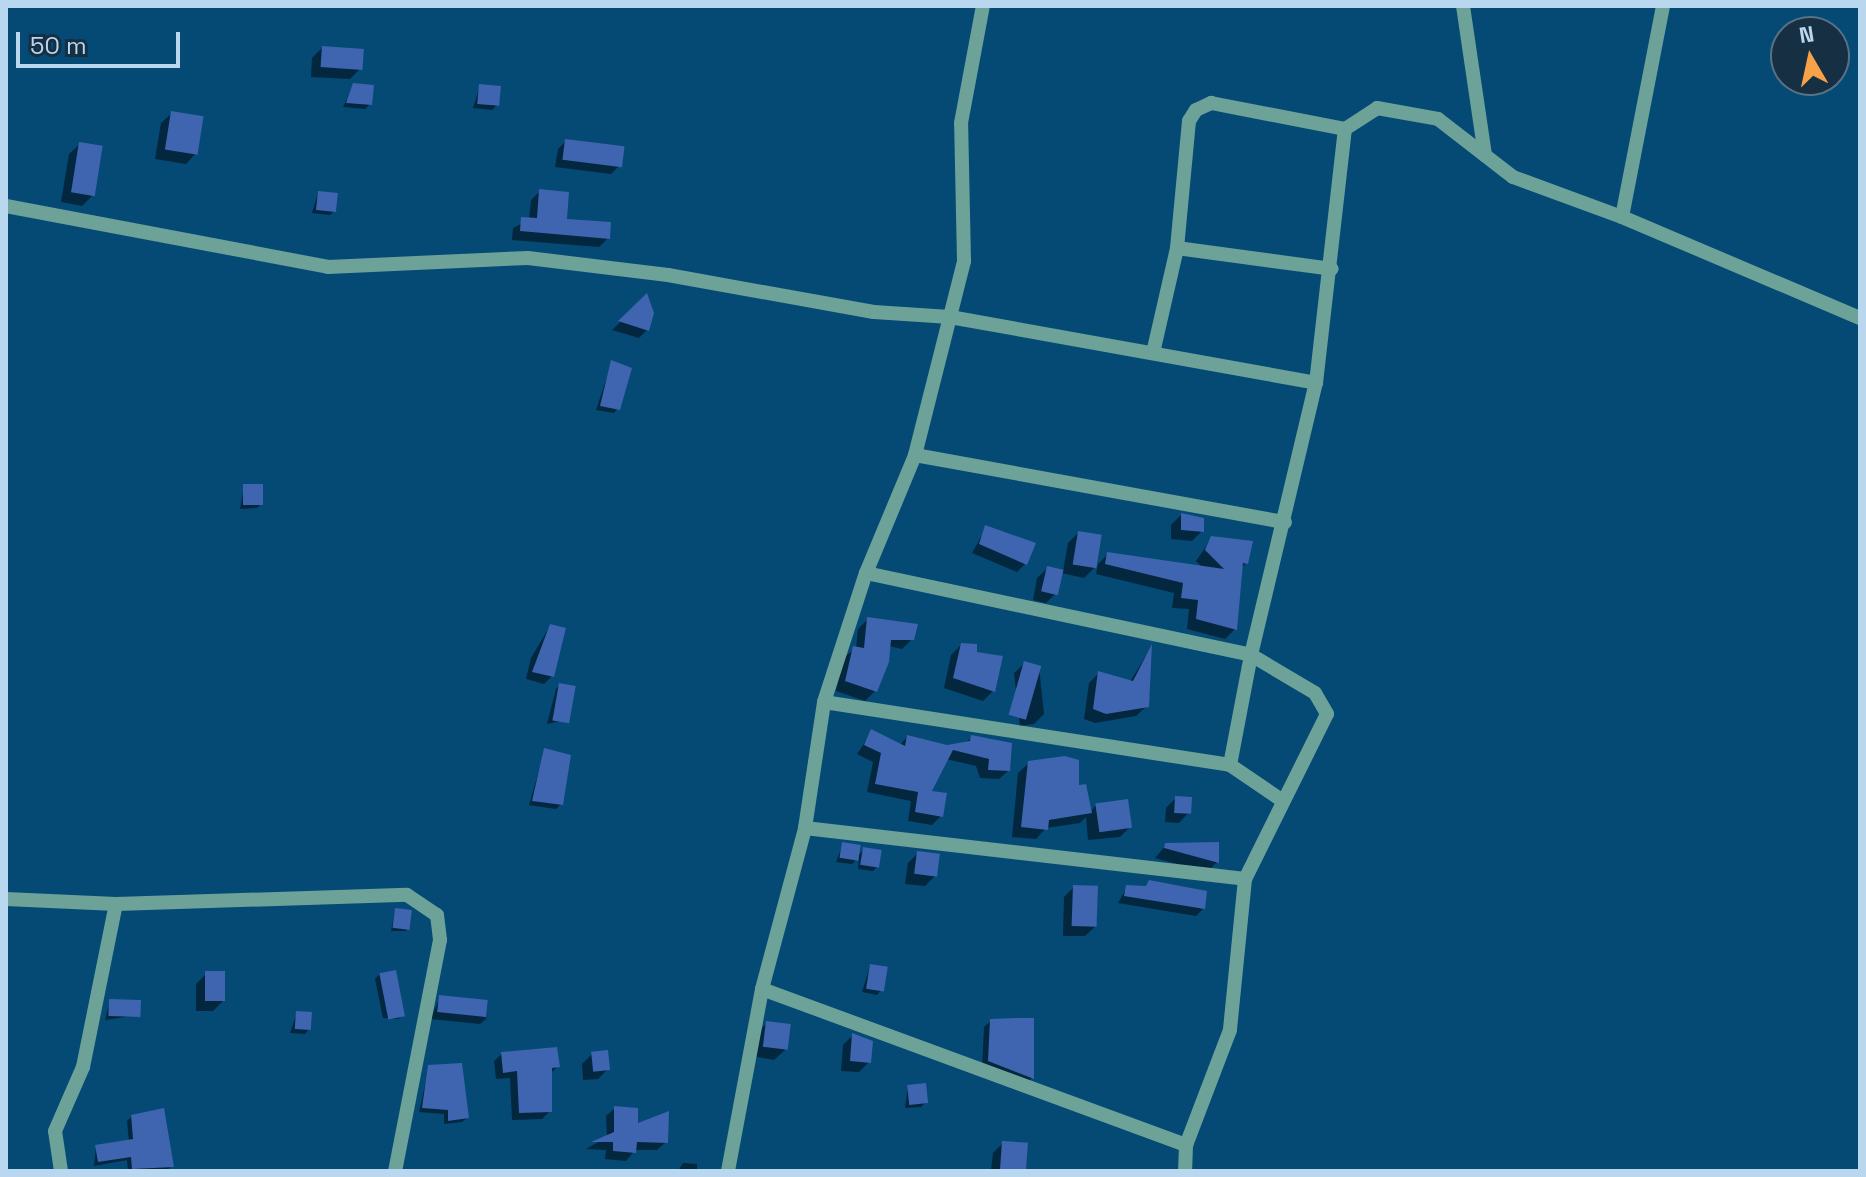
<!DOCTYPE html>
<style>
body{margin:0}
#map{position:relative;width:1866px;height:1177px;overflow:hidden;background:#044a74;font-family:"Space Grotesk",sans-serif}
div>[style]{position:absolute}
.shadow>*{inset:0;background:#0007}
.building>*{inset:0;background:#3f64b0;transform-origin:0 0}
.minor>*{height:14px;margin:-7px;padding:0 7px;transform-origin:7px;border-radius:7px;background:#6da299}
span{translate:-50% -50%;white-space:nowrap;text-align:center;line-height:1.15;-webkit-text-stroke:6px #162f42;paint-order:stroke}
.frame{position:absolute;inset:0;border:8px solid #b9d7ef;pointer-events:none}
.north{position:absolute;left:1770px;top:16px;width:80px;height:80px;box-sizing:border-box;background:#162f42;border:2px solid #577287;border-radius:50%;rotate:351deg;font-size:22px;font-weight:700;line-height:32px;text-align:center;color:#b9d7ef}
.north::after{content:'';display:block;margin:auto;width:28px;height:36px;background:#f7a149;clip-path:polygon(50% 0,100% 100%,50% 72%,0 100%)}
.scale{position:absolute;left:16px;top:32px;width:164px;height:36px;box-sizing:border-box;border:4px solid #b9d7ef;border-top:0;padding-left:10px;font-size:24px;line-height:28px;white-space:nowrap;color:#b9d7ef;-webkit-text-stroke:6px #162f42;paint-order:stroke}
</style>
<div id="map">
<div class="shadow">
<div style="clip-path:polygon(322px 48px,360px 69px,350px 79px,311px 77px,312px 58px)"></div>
<div style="clip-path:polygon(354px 85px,370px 104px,365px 109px,343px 107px)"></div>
<div style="clip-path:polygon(480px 86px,496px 106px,492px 110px,473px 108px)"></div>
<div style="clip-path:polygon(172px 113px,196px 153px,186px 164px,155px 159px,161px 123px)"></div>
<div style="clip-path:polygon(566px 141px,619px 166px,611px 174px,555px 167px,558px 149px)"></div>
<div style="clip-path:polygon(80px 144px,92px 196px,82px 206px,61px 202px,69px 154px)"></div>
<div style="clip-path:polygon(540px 191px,564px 221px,608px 238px,599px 247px,512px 240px,513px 228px,529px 220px,531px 200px)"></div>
<div style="clip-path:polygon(318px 193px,334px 211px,330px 215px,312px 213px)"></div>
<div style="clip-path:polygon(647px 297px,647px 330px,639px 338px,612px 330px)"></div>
<div style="clip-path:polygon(612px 362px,618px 408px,614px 413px,596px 410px)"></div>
<div style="clip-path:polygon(244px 487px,261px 504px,257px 508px,240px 509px)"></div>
<div style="clip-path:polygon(1181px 515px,1202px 531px,1192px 541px,1171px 539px,1171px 525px)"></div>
<div style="clip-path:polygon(986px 528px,1025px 564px,1017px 572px,972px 553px)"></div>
<div style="clip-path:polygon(1078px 533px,1094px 568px,1084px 578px,1061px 573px,1056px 593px,1046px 603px,1033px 600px,1037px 578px,1048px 568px,1063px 571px,1068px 543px)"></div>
<div style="clip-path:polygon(1212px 538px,1246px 563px,1240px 569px,1235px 629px,1225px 639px,1187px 629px,1189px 609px,1172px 608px,1174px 593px,1096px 574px,1098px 564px,1094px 568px,1108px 554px,1203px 568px,1196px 561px)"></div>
<div style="clip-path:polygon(868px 619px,912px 639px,902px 649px,889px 646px,875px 691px,865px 701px,836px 691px,843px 658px,856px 648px,858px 629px)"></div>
<div style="clip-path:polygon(550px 626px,552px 676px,544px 684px,526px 679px,531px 658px)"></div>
<div style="clip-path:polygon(961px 645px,993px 691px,983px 701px,944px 688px,951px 655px)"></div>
<div style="clip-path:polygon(1150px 649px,1147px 706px,1136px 716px,1095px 723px,1084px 719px,1089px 683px,1099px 673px,1130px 682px)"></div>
<div style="clip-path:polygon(1024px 664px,1039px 667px,1044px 714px,1034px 724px,1020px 726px,1014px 673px)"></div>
<div style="clip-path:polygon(560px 685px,566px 720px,547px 724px,556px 689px)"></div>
<div style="clip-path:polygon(872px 732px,900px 745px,907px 737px,947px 747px,965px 744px,972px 737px,1008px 771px,999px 779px,980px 778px,976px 766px,946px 759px,929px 792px,941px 816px,932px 825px,908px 821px,911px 801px,867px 792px,873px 762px,857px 754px)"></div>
<div style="clip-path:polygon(545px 750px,561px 804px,556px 809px,529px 805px)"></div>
<div style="clip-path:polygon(1029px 763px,1077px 788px,1090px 812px,1096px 805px,1130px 827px,1120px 837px,1088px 840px,1086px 817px,1080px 823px,1046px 828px,1036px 839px,1012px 837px,1018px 773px)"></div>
<div style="clip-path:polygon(1176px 798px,1189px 812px,1179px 823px,1165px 822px,1166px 808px)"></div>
<div style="clip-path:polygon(843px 844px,857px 857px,864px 849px,877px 867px,873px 871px,858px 869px,859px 857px,852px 864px,836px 862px)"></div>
<div style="clip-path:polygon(1166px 845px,1217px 862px,1207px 872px,1155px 858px)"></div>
<div style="clip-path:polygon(918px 853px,935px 876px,925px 886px,905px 884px,908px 863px)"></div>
<div style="clip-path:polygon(1074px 887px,1096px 926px,1085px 936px,1063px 936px,1064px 897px)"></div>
<div style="clip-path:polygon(1127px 887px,1203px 909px,1196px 916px,1118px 903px)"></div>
<div style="clip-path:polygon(395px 910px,410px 927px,406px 931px,391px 931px)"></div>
<div style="clip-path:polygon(870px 966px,881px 990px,877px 995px,862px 992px)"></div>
<div style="clip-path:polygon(206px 974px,223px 1001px,213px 1011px,196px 1011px,196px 984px)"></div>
<div style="clip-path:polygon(380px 974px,403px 1015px,398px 1019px,383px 1018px,375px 979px)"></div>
<div style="clip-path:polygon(440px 998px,487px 1018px,480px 1024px,430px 1019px)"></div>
<div style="clip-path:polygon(110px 1001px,139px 1015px,105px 1020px)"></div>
<div style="clip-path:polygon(297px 1013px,309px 1029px,305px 1034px,290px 1033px)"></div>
<div style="clip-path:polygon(991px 1021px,1032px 1078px,1026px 1084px,982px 1068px,984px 1027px)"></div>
<div style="clip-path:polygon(767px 1023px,785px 1050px,774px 1060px,752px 1056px,757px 1033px)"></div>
<div style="clip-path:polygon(853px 1035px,869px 1062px,859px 1072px,841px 1071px,843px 1045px)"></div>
<div style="clip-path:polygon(502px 1054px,558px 1066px,550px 1074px,550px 1111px,542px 1119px,512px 1120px,510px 1078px,496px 1079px,494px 1061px)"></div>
<div style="clip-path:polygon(592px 1054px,608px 1069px,598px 1079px,583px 1080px,582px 1064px)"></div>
<div style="clip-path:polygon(429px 1067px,467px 1118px,462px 1122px,444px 1124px,444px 1114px,419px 1112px)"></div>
<div style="clip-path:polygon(908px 1086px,926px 1102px,921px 1107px,905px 1108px)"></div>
<div style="clip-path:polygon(615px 1108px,666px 1142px,657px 1150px,635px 1150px,626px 1161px,605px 1159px,606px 1150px,586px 1149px,607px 1137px,606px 1116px)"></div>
<div style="clip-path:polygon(132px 1116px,172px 1166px,167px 1170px,128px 1171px,127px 1160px,94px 1166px,96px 1147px,129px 1142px,127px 1121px)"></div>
<div style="clip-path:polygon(1003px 1143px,1024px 1171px,991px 1171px,993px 1153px)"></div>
<div style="clip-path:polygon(683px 1163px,697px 1164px,697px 1171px,678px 1171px)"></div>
</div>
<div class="building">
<div style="left:322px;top:46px;width:42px;height:21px;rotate:4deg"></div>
<div style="clip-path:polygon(353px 83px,374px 85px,372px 105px,346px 103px)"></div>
<div style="left:479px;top:84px;width:22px;height:20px;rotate:5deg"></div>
<div style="left:171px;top:111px;width:33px;height:39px;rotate:9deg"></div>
<div style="left:565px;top:139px;width:60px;height:21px;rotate:7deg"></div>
<div style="left:79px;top:142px;width:24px;height:51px;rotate:9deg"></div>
<div style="clip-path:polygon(539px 189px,569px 192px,567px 219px,611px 222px,610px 239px,520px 231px,521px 217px,537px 218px)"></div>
<div style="left:318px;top:191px;width:20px;height:19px;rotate:6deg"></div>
<div style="clip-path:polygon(647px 293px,654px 313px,649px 331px,618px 321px)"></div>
<div style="clip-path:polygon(611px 360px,632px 368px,620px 410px,600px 406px)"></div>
<div style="left:263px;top:484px;width:21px;height:20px;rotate:90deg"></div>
<div style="clip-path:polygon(1181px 513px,1204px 518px,1204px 532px,1181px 530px)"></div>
<div style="clip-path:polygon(985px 525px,1036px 543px,1027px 565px,979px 544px)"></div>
<div style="left:1078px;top:531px;width:24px;height:34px;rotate:9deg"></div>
<div style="clip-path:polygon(1211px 536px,1253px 541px,1248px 564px,1243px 563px,1237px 630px,1196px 619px,1198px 600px,1181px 598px,1183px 583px,1105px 564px,1107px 552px,1224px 569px,1205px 550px)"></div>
<div style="left:1047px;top:566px;width:17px;height:26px;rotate:13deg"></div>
<div style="clip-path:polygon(867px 617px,918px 624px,914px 640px,891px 640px,889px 662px,877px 692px,845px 681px,853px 646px,864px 648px)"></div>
<div style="clip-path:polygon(550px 624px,566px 628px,554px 677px,532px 672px)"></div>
<div style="clip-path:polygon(961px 643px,977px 644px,977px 652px,1003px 656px,995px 692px,953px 678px)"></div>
<div style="clip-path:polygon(1152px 644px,1149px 707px,1106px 714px,1093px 709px,1098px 671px,1133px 681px)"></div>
<div style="left:1024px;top:661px;width:18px;height:56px;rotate:16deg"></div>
<div style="left:559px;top:683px;width:17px;height:38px;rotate:10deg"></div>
<div style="clip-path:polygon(871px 729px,905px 746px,907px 735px,947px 745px,970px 741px,971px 735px,1012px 743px,1010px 771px,988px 770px,989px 759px,953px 750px,932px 791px,947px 793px,943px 817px,915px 812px,918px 792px,875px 784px,881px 753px,864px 745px)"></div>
<div style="clip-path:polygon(544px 748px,571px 755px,563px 805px,532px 801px)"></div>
<div style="clip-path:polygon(1065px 756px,1079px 760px,1079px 785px,1086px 784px,1092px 813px,1049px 820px,1048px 830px,1021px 827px,1028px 761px)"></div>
<div style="left:1175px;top:796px;width:17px;height:17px;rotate:3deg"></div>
<div style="left:1128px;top:799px;width:29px;height:33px;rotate:82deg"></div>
<div style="left:842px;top:842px;width:19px;height:16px;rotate:9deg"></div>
<div style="clip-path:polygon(1219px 842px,1219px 863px,1164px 848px,1165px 843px)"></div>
<div style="left:863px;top:847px;width:19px;height:18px;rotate:9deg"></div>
<div style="left:917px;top:851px;width:23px;height:23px;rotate:7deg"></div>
<div style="clip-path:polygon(1149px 880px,1207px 891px,1205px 909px,1124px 896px,1126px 885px,1146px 886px)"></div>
<div style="left:1073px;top:885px;width:25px;height:41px;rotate:2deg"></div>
<div style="left:395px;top:908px;width:17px;height:20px;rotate:7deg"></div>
<div style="left:870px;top:964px;width:18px;height:25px;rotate:9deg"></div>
<div style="left:396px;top:970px;width:47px;height:17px;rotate:79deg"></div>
<div style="left:225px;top:971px;width:30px;height:20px;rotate:90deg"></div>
<div style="left:439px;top:995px;width:49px;height:17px;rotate:6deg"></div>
<div style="left:109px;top:999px;width:32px;height:17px;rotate:2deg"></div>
<div style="left:296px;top:1011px;width:16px;height:18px;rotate:4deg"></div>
<div style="clip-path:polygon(1016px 1018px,1034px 1018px,1034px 1079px,988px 1061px,990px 1019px)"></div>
<div style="left:766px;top:1021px;width:25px;height:26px;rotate:7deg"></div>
<div style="clip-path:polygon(852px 1033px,873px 1041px,871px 1063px,850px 1061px)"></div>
<div style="clip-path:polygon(557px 1047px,560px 1067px,552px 1068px,552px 1112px,519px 1113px,517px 1071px,503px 1073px,501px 1052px)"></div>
<div style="left:608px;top:1050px;width:20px;height:17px;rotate:84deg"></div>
<div style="clip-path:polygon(462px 1063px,469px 1118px,448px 1121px,448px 1110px,422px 1108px,428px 1065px)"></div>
<div style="left:926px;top:1083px;width:20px;height:19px;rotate:84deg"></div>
<div style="clip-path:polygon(614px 1106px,638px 1108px,638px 1123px,669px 1111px,668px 1143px,637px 1142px,636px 1153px,613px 1151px,613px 1142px,591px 1142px,614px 1132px)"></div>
<div style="clip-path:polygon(164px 1108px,174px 1167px,132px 1169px,131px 1157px,98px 1162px,95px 1145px,133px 1139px,131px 1115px)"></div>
<div style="left:1002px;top:1141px;width:26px;height:30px;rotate:4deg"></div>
</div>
<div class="minor">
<div style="left:1463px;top:6px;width:151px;rotate:81.6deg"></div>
<div style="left:6px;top:206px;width:328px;rotate:10.7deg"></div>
<div style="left:328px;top:267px;width:200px;rotate:-2.6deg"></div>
<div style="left:528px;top:258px;width:141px;rotate:6.9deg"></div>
<div style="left:668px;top:275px;width:209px;rotate:10.2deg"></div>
<div style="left:874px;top:312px;width:76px;rotate:3.8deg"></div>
<div style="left:950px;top:317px;width:372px;rotate:10.2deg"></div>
<div style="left:1622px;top:217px;width:215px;rotate:-79deg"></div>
<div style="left:1177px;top:248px;width:156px;rotate:7.7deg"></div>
<div style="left:1153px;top:353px;width:108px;rotate:-77.1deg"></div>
<div style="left:1177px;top:248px;width:128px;rotate:-84.6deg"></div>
<div style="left:1189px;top:121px;width:13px;rotate:-58deg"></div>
<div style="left:1196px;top:110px;width:17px;rotate:-25deg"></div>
<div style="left:1211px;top:103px;width:136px;rotate:11deg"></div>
<div style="left:1345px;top:129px;width:38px;rotate:-33deg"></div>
<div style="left:1377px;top:108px;width:62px;rotate:10.2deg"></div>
<div style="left:1438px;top:119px;width:95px;rotate:37.7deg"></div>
<div style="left:1513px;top:177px;width:116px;rotate:20.2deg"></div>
<div style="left:1622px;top:217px;width:259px;rotate:23deg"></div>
<div style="left:915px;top:455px;width:376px;rotate:10.3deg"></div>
<div style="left:866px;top:573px;width:394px;rotate:12deg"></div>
<div style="left:1251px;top:655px;width:74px;rotate:30.7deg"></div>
<div style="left:1315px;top:693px;width:24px;rotate:60deg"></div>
<div style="left:1327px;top:714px;width:184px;rotate:116.4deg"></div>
<div style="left:1245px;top:879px;width:152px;rotate:95.7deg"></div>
<div style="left:1230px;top:1030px;width:123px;rotate:110.9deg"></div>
<div style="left:1186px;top:1145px;width:26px;rotate:92deg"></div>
<div style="left:824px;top:702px;width:411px;rotate:8.8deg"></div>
<div style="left:1230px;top:765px;width:64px;rotate:34.2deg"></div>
<div style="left:1230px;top:765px;width:112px;rotate:-79.2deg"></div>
<div style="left:1251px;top:655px;width:280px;rotate:-76.6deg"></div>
<div style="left:1316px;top:383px;width:256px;rotate:-83.5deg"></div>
<div style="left:805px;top:828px;width:443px;rotate:6.6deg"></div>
<div style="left:6px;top:899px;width:110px;rotate:2.6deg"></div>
<div style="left:116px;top:904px;width:291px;rotate:-1.8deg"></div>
<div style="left:407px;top:895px;width:36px;rotate:34deg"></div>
<div style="left:437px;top:915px;width:25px;rotate:83deg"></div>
<div style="left:440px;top:940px;width:235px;rotate:101deg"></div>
<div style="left:762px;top:989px;width:452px;rotate:20.2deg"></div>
<div style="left:61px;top:1171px;width:40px;rotate:-98.5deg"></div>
<div style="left:55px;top:1131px;width:70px;rotate:-66.4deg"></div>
<div style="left:83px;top:1067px;width:166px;rotate:-78.6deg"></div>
<div style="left:728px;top:1171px;width:185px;rotate:-79.4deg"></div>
<div style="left:762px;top:989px;width:167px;rotate:-75deg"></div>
<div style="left:805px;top:828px;width:127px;rotate:-81.4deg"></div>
<div style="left:824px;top:702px;width:136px;rotate:-72deg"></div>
<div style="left:866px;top:573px;width:128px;rotate:-67.4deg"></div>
<div style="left:915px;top:455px;width:200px;rotate:-75.8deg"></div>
<div style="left:964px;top:261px;width:138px;rotate:-91.2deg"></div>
<div style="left:961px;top:123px;width:119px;rotate:-79.4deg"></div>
</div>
<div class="frame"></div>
<div class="north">N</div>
<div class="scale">50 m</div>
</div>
